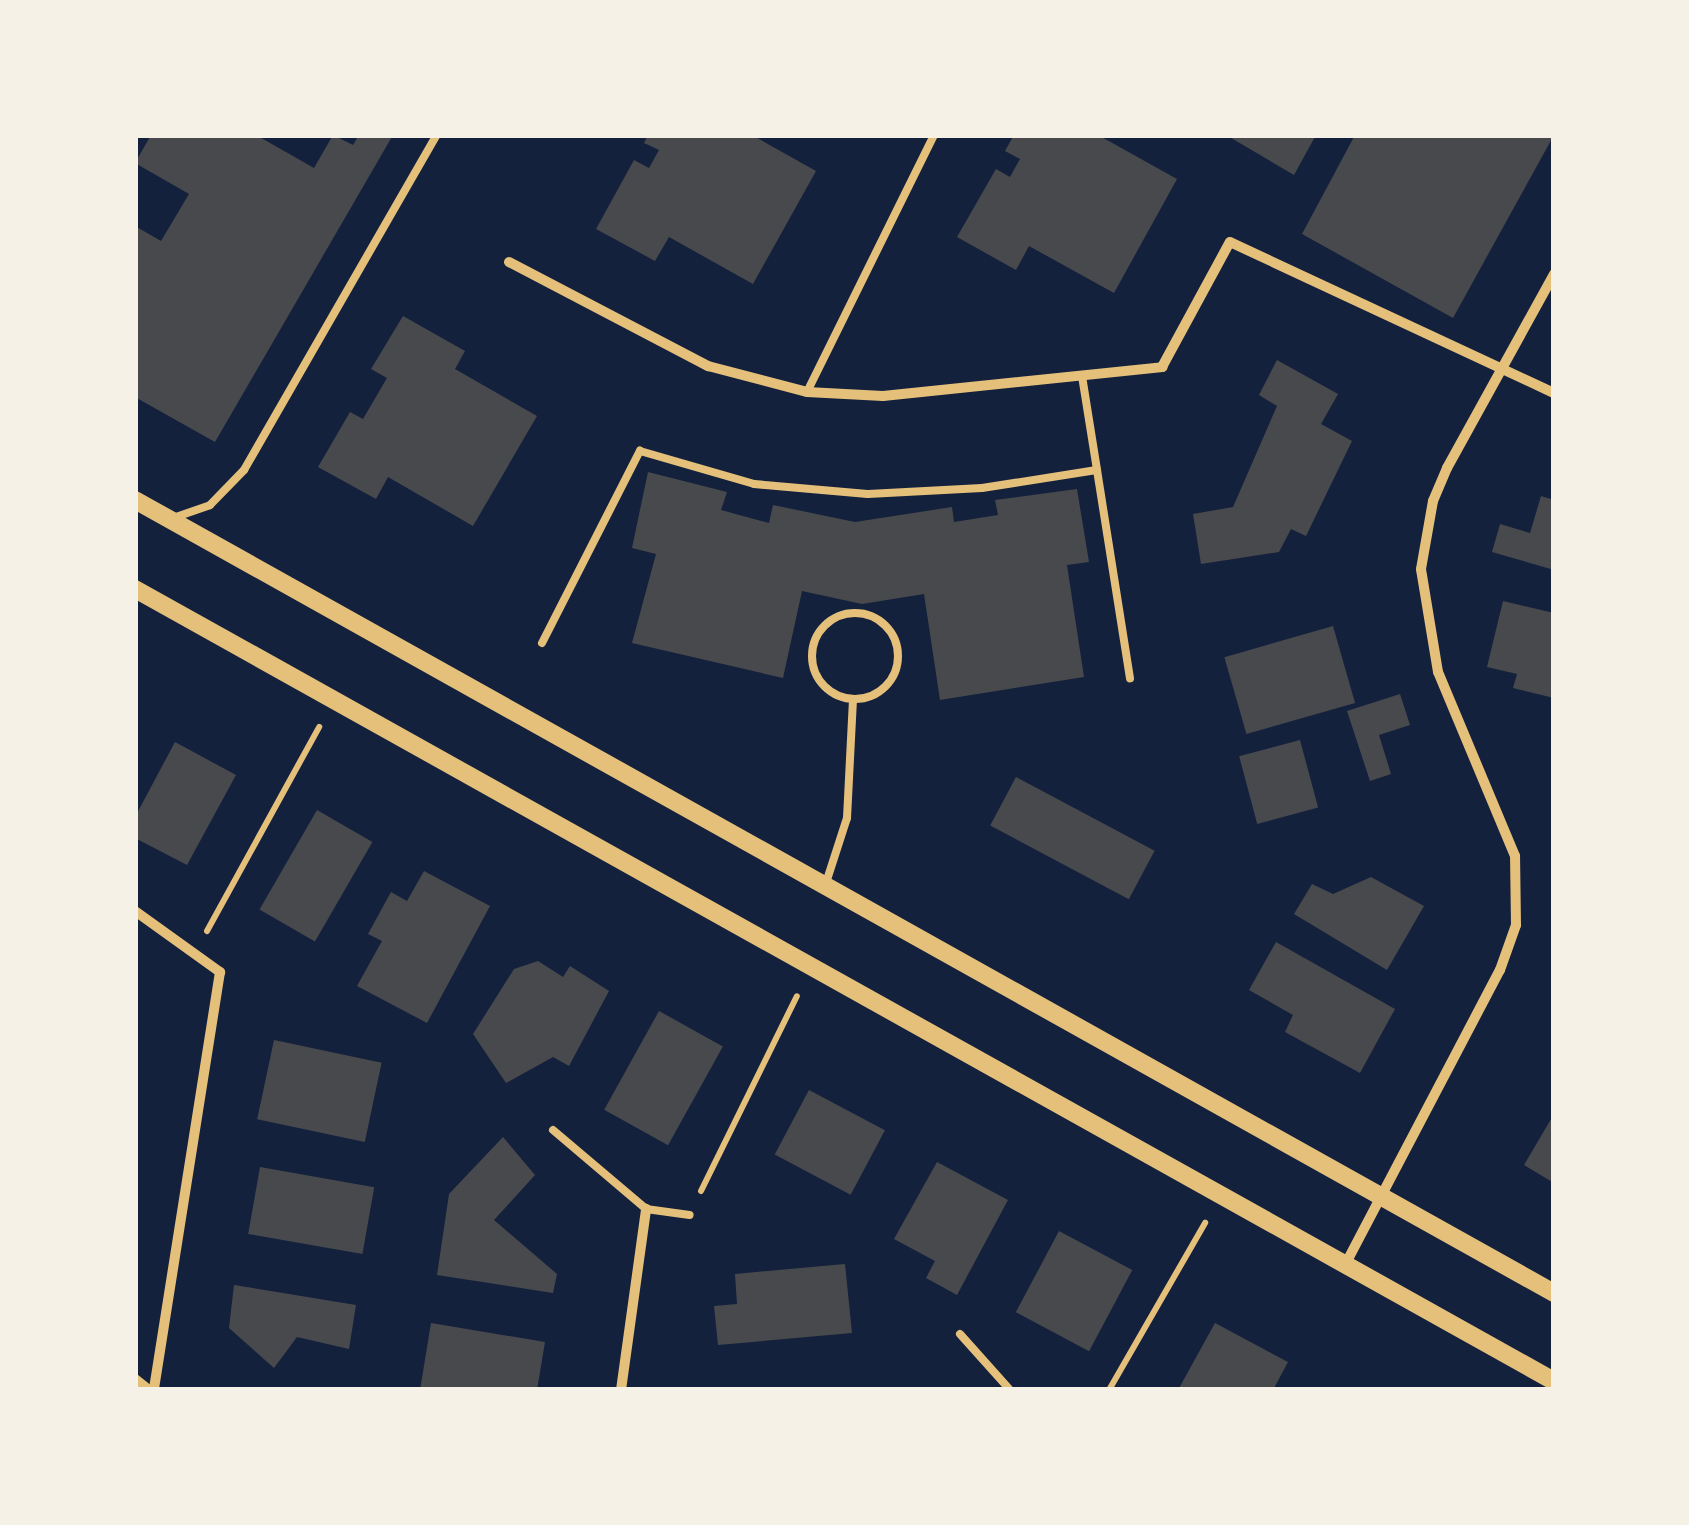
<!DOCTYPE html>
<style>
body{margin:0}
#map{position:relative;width:1689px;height:1525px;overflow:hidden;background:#14213d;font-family:"Fira Sans",sans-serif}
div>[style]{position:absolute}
.building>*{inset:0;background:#48494c;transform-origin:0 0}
.path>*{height:6px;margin:-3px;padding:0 3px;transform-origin:3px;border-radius:3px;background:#e5c07b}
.service>*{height:8px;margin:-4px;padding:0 4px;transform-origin:4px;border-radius:4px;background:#e5c07b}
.service>.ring{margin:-4px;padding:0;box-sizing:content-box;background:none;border:8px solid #e5c07b;border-radius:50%}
.minor>*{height:10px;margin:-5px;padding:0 5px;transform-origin:5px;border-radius:5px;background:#e5c07b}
.tertiary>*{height:18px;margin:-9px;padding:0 9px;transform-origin:9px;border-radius:9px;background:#e5c07b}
span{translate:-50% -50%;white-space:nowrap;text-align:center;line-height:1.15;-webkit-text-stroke:8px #f6f1e7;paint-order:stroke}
.frame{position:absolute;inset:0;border:138px solid #f6f1e7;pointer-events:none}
</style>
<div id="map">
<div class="building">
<div style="clip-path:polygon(151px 135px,256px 135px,314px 168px,333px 135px,353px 145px,359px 135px,393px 135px,215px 442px,135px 397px,135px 226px,161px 241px,189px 194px,135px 163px)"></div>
<div style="clip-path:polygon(648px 135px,752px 135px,816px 171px,753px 284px,669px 237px,655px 261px,596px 229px,634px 160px,649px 168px,659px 150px,644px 143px)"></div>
<div style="clip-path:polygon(1014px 135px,1098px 135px,1177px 179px,1114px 293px,1029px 246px,1016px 270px,957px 237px,996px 169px,1010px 177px,1020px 159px,1005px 151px)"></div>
<div style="clip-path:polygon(1226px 135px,1316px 135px,1294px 175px)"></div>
<div style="clip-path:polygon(1355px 135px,1554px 135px,1453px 318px,1302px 234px)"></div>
<div style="clip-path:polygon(403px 316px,465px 351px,455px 369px,537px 416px,473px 526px,388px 477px,376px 499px,318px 467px,350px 412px,363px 419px,387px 378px,371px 369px)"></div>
<div style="clip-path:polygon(1277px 360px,1338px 394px,1321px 424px,1352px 441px,1306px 536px,1291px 529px,1279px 552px,1201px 564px,1193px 514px,1233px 507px,1277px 406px,1259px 395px)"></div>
<div style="clip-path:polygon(648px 472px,727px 492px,721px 510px,769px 523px,773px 505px,855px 522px,952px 507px,954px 522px,998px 515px,995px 500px,1077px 489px,1089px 562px,1067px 565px,1084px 677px,940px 700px,924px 594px,862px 604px,802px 591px,783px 678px,632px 643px,656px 554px,632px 548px)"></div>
<div style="clip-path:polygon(1541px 496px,1554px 500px,1554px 570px,1492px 552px,1500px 524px,1530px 533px)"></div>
<div style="clip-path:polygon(1503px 601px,1554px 613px,1554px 698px,1513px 688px,1517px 674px,1487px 667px)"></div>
<div style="left:1333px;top:626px;width:80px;height:113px;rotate:74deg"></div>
<div style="clip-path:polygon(1400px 694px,1410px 725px,1379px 735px,1391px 774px,1370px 781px,1347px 711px)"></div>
<div style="left:1300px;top:740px;width:70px;height:63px;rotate:75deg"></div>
<div style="clip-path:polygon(175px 742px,236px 775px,187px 865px,135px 838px,135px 817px)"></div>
<div style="left:1016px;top:777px;width:157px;height:55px;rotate:28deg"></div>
<div style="left:317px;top:810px;width:64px;height:115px;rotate:30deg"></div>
<div style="clip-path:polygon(424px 871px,490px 906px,427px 1023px,357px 986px,382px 941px,368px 934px,391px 892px,407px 901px)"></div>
<div style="clip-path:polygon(1371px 877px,1424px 906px,1387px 970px,1294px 914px,1312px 884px,1333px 894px)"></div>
<div style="clip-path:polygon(1276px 942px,1395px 1009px,1360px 1073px,1285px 1032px,1293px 1015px,1249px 990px)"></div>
<div style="clip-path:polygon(538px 961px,563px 977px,570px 966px,609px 991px,569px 1066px,553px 1057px,506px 1083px,473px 1034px,514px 969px)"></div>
<div style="left:659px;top:1011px;width:73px;height:113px;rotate:29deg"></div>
<div style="left:274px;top:1040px;width:110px;height:81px;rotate:12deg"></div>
<div style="left:809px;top:1090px;width:86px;height:73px;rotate:28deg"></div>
<div style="clip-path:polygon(1554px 1114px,1554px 1183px,1524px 1165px)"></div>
<div style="clip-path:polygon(503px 1137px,535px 1175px,494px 1220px,557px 1274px,553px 1293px,437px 1275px,449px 1194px)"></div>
<div style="clip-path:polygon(937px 1162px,1008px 1200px,957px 1295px,926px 1278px,935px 1261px,894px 1239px)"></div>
<div style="left:260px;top:1167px;width:116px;height:68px;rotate:10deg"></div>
<div style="left:1059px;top:1231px;width:83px;height:92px;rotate:28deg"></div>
<div style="clip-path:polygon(845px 1264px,852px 1333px,718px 1345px,714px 1306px,737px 1304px,735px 1274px)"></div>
<div style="clip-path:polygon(234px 1285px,356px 1305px,349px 1349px,297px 1337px,274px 1368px,229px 1328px)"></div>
<div style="clip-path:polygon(431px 1323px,545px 1342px,537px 1390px,420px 1390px)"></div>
<div style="clip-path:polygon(1215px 1323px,1288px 1362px,1273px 1390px,1178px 1390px)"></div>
</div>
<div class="path">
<div style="left:207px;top:931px;width:233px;rotate:-61.2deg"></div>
<div style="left:701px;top:1191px;width:217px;rotate:-63.8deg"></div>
<div style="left:1109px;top:1390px;width:193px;rotate:-60.1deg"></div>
</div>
<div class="service">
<div style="left:1082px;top:376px;width:95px;rotate:80.9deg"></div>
<div style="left:807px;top:392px;width:287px;rotate:-63.7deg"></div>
<div style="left:173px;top:518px;width:39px;rotate:-19deg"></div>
<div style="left:210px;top:505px;width:49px;rotate:-45.8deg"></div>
<div style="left:244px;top:470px;width:387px;rotate:-60.1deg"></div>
<div class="ring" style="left:812px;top:613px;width:78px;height:78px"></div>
<div style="left:542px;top:643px;width:216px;rotate:-63deg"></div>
<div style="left:640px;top:451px;width:119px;rotate:16.1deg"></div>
<div style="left:754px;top:484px;width:114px;rotate:5deg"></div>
<div style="left:868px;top:494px;width:114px;rotate:-3deg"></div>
<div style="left:982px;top:488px;width:116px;rotate:-8.9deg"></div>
<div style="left:1097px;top:470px;width:211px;rotate:81deg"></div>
<div style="left:825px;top:886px;width:71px;rotate:-72.1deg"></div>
<div style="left:847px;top:818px;width:118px;rotate:-87.1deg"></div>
<div style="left:553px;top:1130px;width:122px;rotate:40.3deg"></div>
<div style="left:646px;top:1209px;width:44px;rotate:7.8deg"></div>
<div style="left:960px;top:1334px;width:75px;rotate:48.2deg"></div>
</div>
<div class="minor">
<div style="left:509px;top:262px;width:225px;rotate:27.6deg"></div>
<div style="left:708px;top:366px;width:102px;rotate:14.7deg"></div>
<div style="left:807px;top:392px;width:76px;rotate:3deg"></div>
<div style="left:883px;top:396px;width:281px;rotate:-5.9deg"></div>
<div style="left:1162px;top:367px;width:142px;rotate:-61.5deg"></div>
<div style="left:1230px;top:242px;width:357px;rotate:25deg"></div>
<div style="left:135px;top:911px;width:105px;rotate:35.7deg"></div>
<div style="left:220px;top:972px;width:423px;rotate:99deg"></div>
<div style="left:1345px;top:1265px;width:333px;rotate:-62.3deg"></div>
<div style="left:1500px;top:970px;width:48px;rotate:-70.4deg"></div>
<div style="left:1516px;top:925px;width:69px;rotate:-90.8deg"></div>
<div style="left:1515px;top:856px;width:199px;rotate:-112.7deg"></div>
<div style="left:1438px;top:672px;width:104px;rotate:-99.4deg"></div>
<div style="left:1421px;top:569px;width:69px;rotate:-80deg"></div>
<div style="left:1433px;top:501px;width:36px;rotate:-67deg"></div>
<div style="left:1447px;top:468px;width:222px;rotate:-61.1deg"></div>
<div style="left:135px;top:1379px;width:18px;rotate:38deg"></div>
<div style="left:621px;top:1390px;width:183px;rotate:-82.1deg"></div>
</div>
<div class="tertiary">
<div style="left:135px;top:500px;width:1626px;rotate:29.2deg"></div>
<div style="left:135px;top:589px;width:1625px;rotate:29.17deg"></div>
</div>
<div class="frame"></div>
</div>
